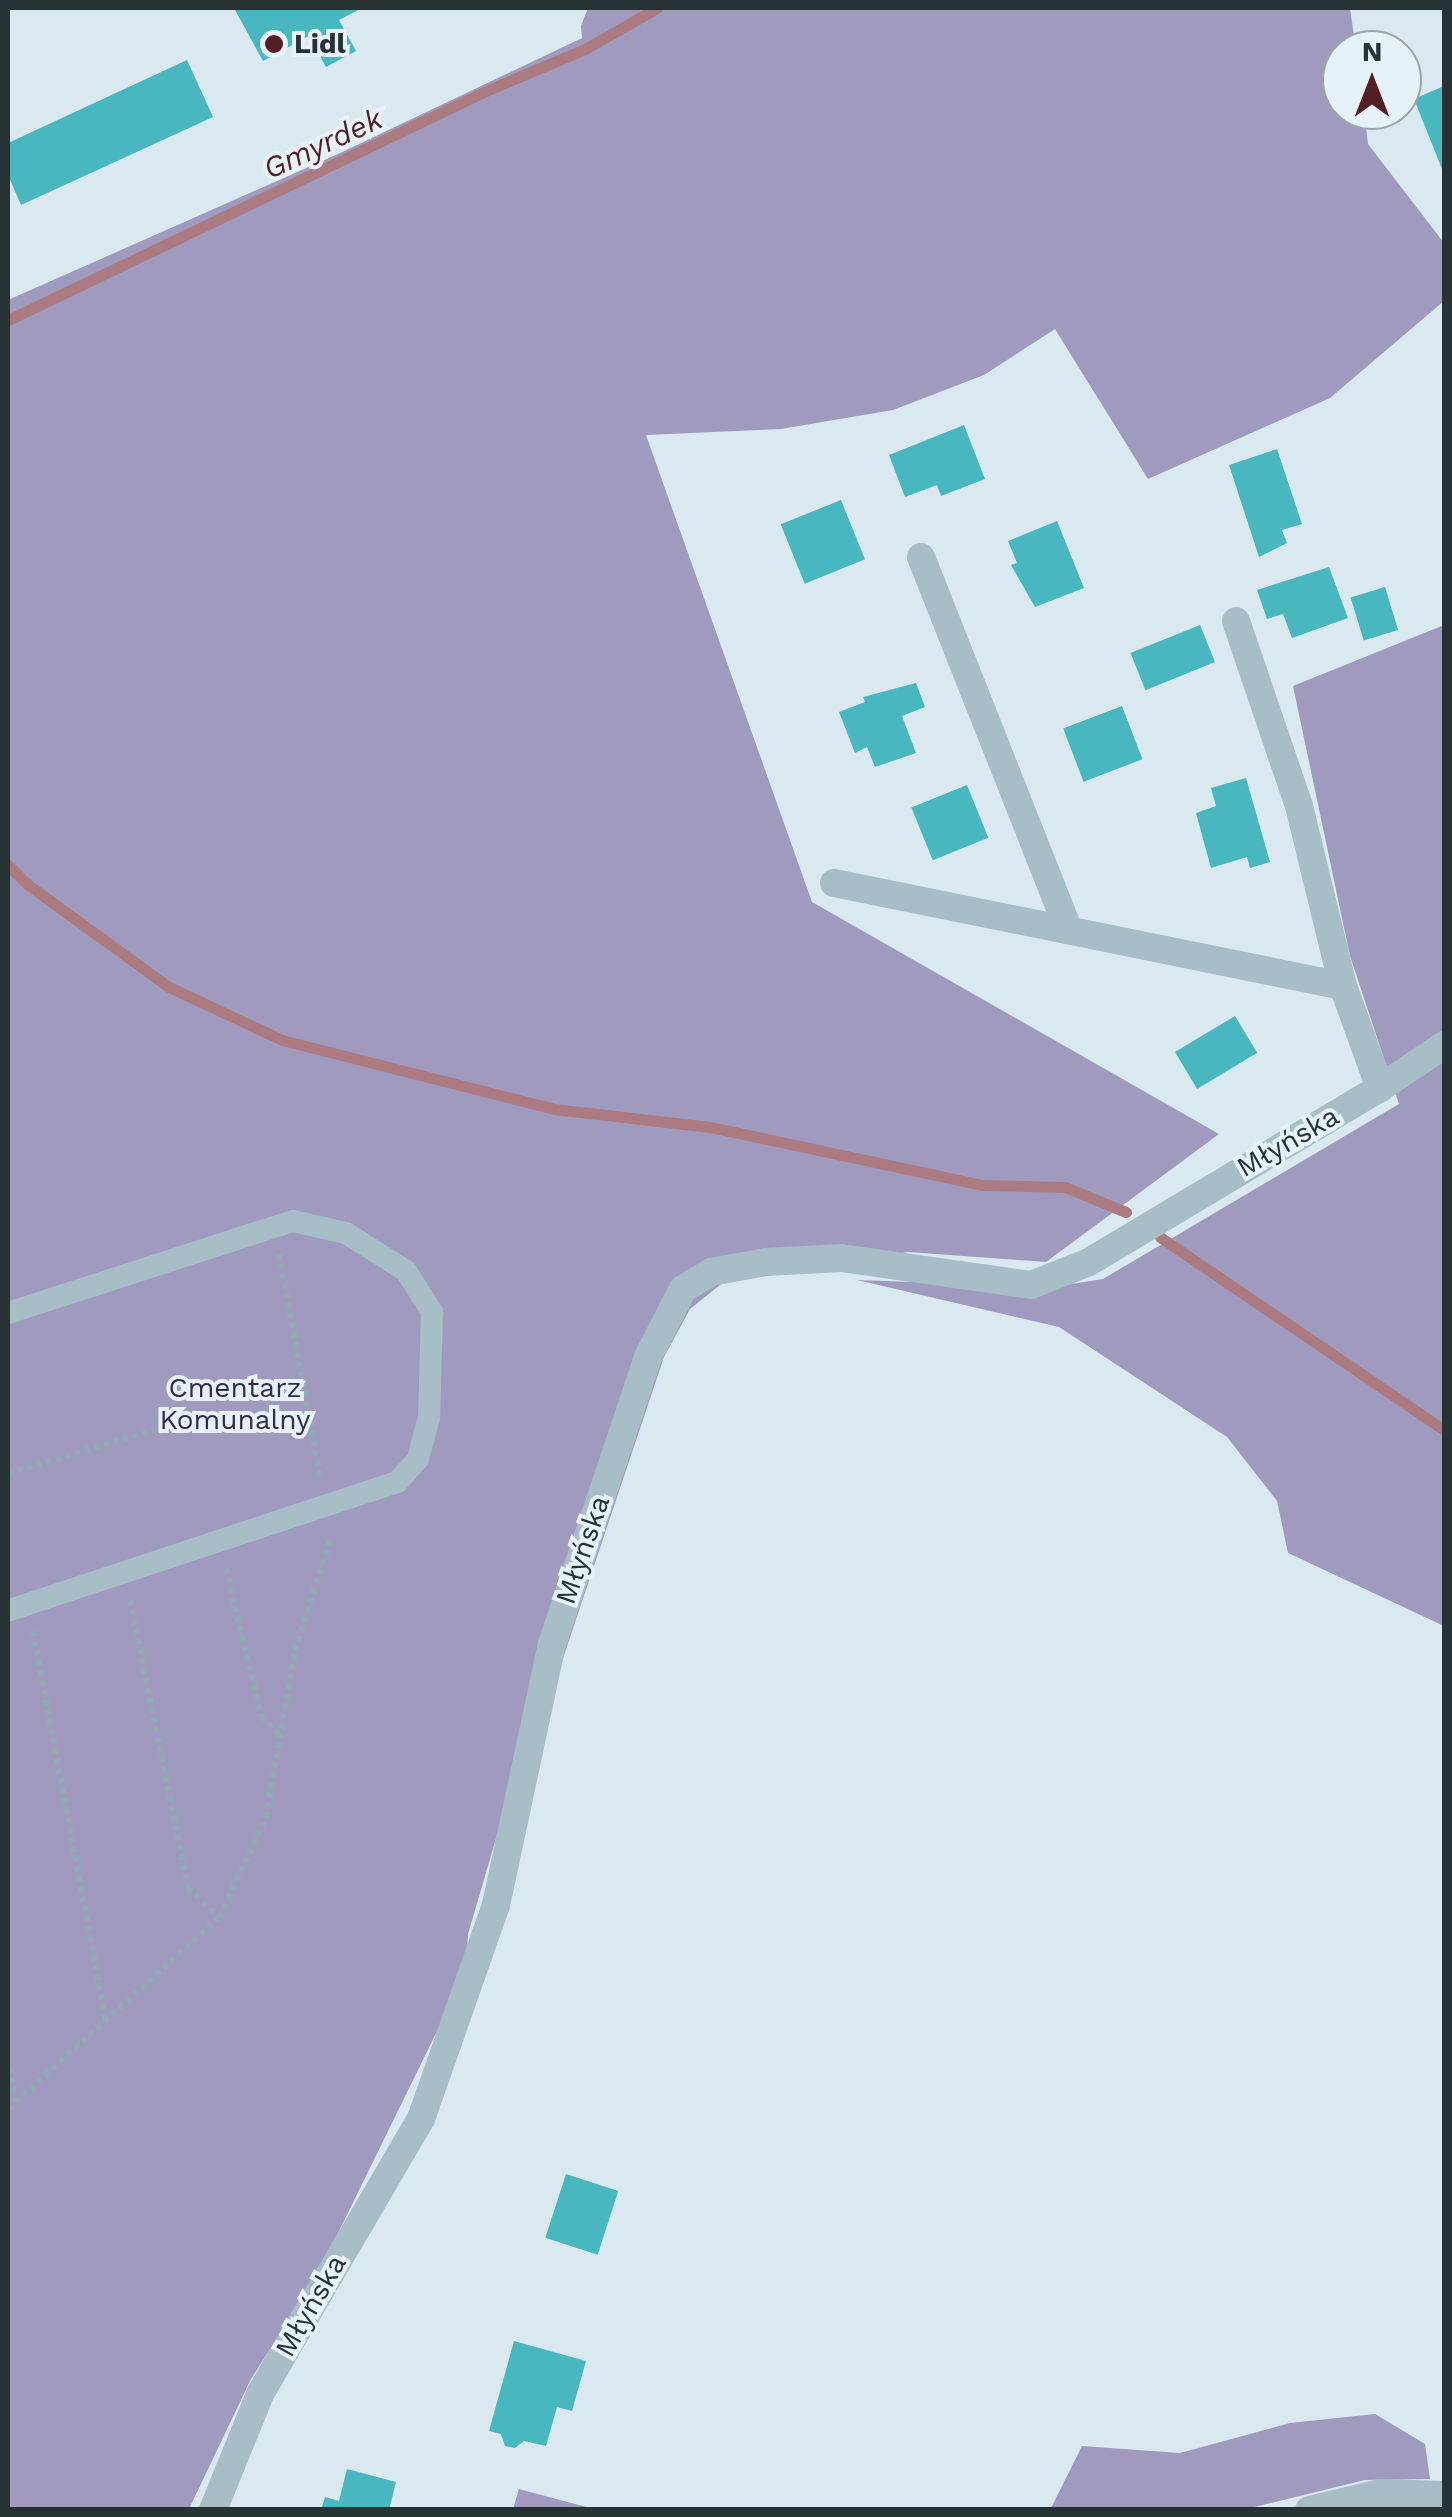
<!DOCTYPE html>
<meta charset="utf-8">
<style>
body{margin:0}
#map{position:relative;width:1452px;height:2517px;overflow:hidden;background:#dae8f0;font-family:"Work Sans",sans-serif}
div>[style]{position:absolute}
.green>*{inset:0;background:#a09bbe}
.stream>*{height:11px;margin:-5.5px;padding:0 5.5px;transform-origin:5.5px;border-radius:5.5px;background:#ab7b81}
.building>*{inset:0;background:#49b7bf;transform-origin:0 0}
.path>*{height:6px;margin-top:-3px;transform-origin:0;background:repeating-linear-gradient(90deg,#91aab3 0 5px,transparent 0 10px)}
.service>*{height:22px;margin:-11px;padding:0 11px;transform-origin:11px;border-radius:11px;background:#a7bec7}
.minor>*{height:28px;margin:-14px;padding:0 14px;transform-origin:14px;border-radius:14px;background:#a7bec7}
.dots>*{width:28px;height:28px;translate:-50% -50%;box-sizing:border-box;border:5px solid #e6f1f8;border-radius:50%}
span{translate:-50% -50%;white-space:nowrap;text-align:center;line-height:1.15;-webkit-text-stroke:8px #e6f1f8;paint-order:stroke}
.poi-label{font-size:28px;color:#273234;font-weight:700}
.left{translate:0 -50%;text-align:left}
.street-label{font-size:28px;color:#273234}
.park-label{font-size:28px;color:#332c50}
.water-label{font-size:30px;color:#531f25;font-style:italic}
.frame{position:absolute;inset:0;border:10px solid #273234;pointer-events:none}
.north{position:absolute;left:1322px;top:30px;width:100px;height:100px;box-sizing:border-box;background:#e6f1f8;border:2px solid #9aa5aa;border-radius:50%;rotate:0deg;font-size:28px;font-weight:700;line-height:40px;text-align:center;color:#273234}
.north::after{content:'';display:block;margin:auto;width:35px;height:45px;background:#531f25;clip-path:polygon(50% 0,100% 100%,50% 72%,0 100%)}
</style>
<div id="map">
<div class="green">
<div style="clip-path:polygon(588px 8px,1350px 8px,1356px 50px,1342px 50px,1342px 110px,1364px 110px,1368px 144px,1444px 243px,1444px 301px,1330px 398px,1148px 479px,1055px 329px,984px 375px,893px 410px,781px 429px,646px 435px,812px 902px,1219px 1134px,1046px 1262px,908px 1252px,725px 1281px,690px 1309px,664px 1357px,550px 1697px,500px 1825px,468px 1934px,466px 1972px,317px 2276px,251px 2379px,189px 2509px,8px 2509px,8px 300px,338px 154px,582px 38px,581px 26px)"></div>
<div style="clip-path:polygon(1444px 625px,1444px 1626px,1288px 1553px,1277px 1501px,1227px 1437px,1059px 1327px,857px 1280px,1052px 1287px,1103px 1279px,1399px 1104px,1350px 956px,1293px 686px)"></div>
<div style="clip-path:polygon(1375px 2414px,1425px 2444px,1430px 2479px,1365px 2480px,1246px 2509px,1050px 2510px,1082px 2446px,1180px 2453px,1290px 2423px)"></div>
<div style="clip-path:polygon(519px 2489px,594px 2509px,513px 2509px)"></div>
</div>
<div class="stream">
<div style="left:8px;top:320px;width:532px;rotate:-25.6deg"></div>
<div style="left:488px;top:90px;width:105px;rotate:-22.9deg"></div>
<div style="left:585px;top:49px;width:83px;rotate:-29.7deg"></div>
<div style="left:8px;top:865px;width:27px;rotate:45deg"></div>
<div style="left:27px;top:884px;width:175px;rotate:36deg"></div>
<div style="left:169px;top:987px;width:125px;rotate:25.1deg"></div>
<div style="left:282px;top:1040px;width:281px;rotate:14.2deg"></div>
<div style="left:554px;top:1109px;width:157px;rotate:6.6deg"></div>
<div style="left:710px;top:1127px;width:279px;rotate:12deg"></div>
<div style="left:983px;top:1185px;width:82px;rotate:1.4deg"></div>
<div style="left:1065px;top:1187px;width:66px;rotate:22.3deg"></div>
<div style="left:1160px;top:1237px;width:343px;rotate:34.2deg"></div>
</div>
<div class="building">
<div style="clip-path:polygon(234px 8px,362px 8px,339px 20px,356px 51px,326px 67px,309px 36px,263px 61px)"></div>
<div style="clip-path:polygon(187px 60px,213px 117px,21px 205px,8px 175px,8px 143px)"></div>
<div style="clip-path:polygon(1444px 86px,1444px 174px,1414px 99px)"></div>
<div style="clip-path:polygon(964px 425px,985px 479px,941px 496px,937px 485px,905px 497px,889px 455px)"></div>
<div style="clip-path:polygon(1277px 449px,1302px 524px,1282px 530px,1287px 543px,1259px 557px,1229px 465px)"></div>
<div style="left:841px;top:500px;width:64px;height:65px;rotate:68deg"></div>
<div style="clip-path:polygon(1057px 521px,1084px 588px,1035px 607px,1011px 565px,1017px 563px,1008px 541px)"></div>
<div style="clip-path:polygon(1329px 567px,1348px 618px,1292px 638px,1283px 614px,1267px 619px,1257px 590px)"></div>
<div style="left:1385px;top:587px;width:45px;height:36px;rotate:73deg"></div>
<div style="left:1200px;top:625px;width:40px;height:75px;rotate:68deg"></div>
<div style="clip-path:polygon(916px 683px,925px 707px,902px 716px,916px 753px,875px 767px,867px 747px,855px 753px,839px 712px,865px 702px,863px 697px)"></div>
<div style="left:1122px;top:706px;width:57px;height:63px;rotate:69deg"></div>
<div style="clip-path:polygon(1246px 778px,1270px 862px,1250px 868px,1247px 857px,1211px 868px,1196px 813px,1216px 806px,1211px 788px)"></div>
<div style="left:967px;top:785px;width:57px;height:60px;rotate:68deg"></div>
<div style="left:1235px;top:1016px;width:43px;height:70px;rotate:59deg"></div>
<div style="left:566px;top:2174px;width:55px;height:67px;rotate:18deg"></div>
<div style="clip-path:polygon(514px 2341px,586px 2361px,572px 2411px,557px 2407px,546px 2446px,524px 2441px,515px 2448px,505px 2446px,501px 2434px,489px 2431px)"></div>
<div style="clip-path:polygon(347px 2469px,396px 2482px,389px 2510px,321px 2510px,325px 2497px,339px 2501px)"></div>
</div>
<div class="path">
<div style="left:279px;top:1254px;width:227px;rotate:79.6deg"></div>
<div style="left:8px;top:1473px;width:218px;rotate:-16.3deg"></div>
<div style="left:226px;top:1568px;width:152px;rotate:76.7deg"></div>
<div style="left:261px;top:1716px;width:25px;rotate:45deg"></div>
<div style="left:130px;top:1600px;width:294px;rotate:78.6deg"></div>
<div style="left:188px;top:1888px;width:43px;rotate:42.2deg"></div>
<div style="left:33px;top:1631px;width:396px;rotate:79.4deg"></div>
<div style="left:8px;top:2058px;width:43px;rotate:80.5deg"></div>
<div style="left:8px;top:2109px;width:286px;rotate:-42.2deg"></div>
<div style="left:220px;top:1917px;width:110px;rotate:-65.3deg"></div>
<div style="left:266px;top:1817px;width:169px;rotate:-80.1deg"></div>
<div style="left:295px;top:1650px;width:119px;rotate:-72.3deg"></div>
</div>
<div class="service">
<div style="left:8px;top:1313px;width:299px;rotate:-17.9deg"></div>
<div style="left:293px;top:1221px;width:54px;rotate:12.8deg"></div>
<div style="left:346px;top:1233px;width:71px;rotate:32.3deg"></div>
<div style="left:406px;top:1271px;width:49px;rotate:57.6deg"></div>
<div style="left:432px;top:1312px;width:105px;rotate:91.6deg"></div>
<div style="left:429px;top:1417px;width:43px;rotate:104.7deg"></div>
<div style="left:418px;top:1459px;width:31px;rotate:132deg"></div>
<div style="left:397px;top:1482px;width:410px;rotate:161.7deg"></div>
</div>
<div class="minor">
<div style="left:921px;top:557px;width:399px;rotate:68.4deg"></div>
<div style="left:1236px;top:621px;width:195px;rotate:71.2deg"></div>
<div style="left:1299px;top:806px;width:185px;rotate:76.3deg"></div>
<div style="left:1343px;top:986px;width:109px;rotate:70.1deg"></div>
<div style="left:834px;top:883px;width:519px;rotate:11.44deg"></div>
<div style="left:213px;top:2510px;width:125px;rotate:-67.9deg"></div>
<div style="left:260px;top:2394px;width:319px;rotate:-59.7deg"></div>
<div style="left:421px;top:2119px;width:227px;rotate:-70.7deg"></div>
<div style="left:496px;top:1905px;width:267px;rotate:-77.9deg"></div>
<div style="left:552px;top:1644px;width:303px;rotate:-71.5deg"></div>
<div style="left:648px;top:1357px;width:76px;rotate:-62.8deg"></div>
<div style="left:683px;top:1289px;width:33px;rotate:-31deg"></div>
<div style="left:711px;top:1272px;width:56px;rotate:-10.3deg"></div>
<div style="left:766px;top:1262px;width:75px;rotate:-3.1deg"></div>
<div style="left:841px;top:1258px;width:192px;rotate:8.1deg"></div>
<div style="left:1031px;top:1285px;width:62px;rotate:-21.6deg"></div>
<div style="left:1089px;top:1262px;width:339px;rotate:-30.9deg"></div>
<div style="left:1380px;top:1088px;width:77px;rotate:-33.9deg"></div>
<div style="left:1309px;top:2510px;width:74px;rotate:-13.3deg"></div>
<div style="left:1381px;top:2493px;width:63px;rotate:1.8deg"></div>
</div>
<div class="dots">
<div style="left:274px;top:44px;background:#531f25"></div>
</div>
<div class="poi-label">
<span class="left" style="left:294px;top:44px">Lidl</span>
</div>
<div class="street-label">
<span style="left:1288px;top:1142px;rotate:-30deg">Młyńska</span>
<span style="left:583px;top:1550px;rotate:-71deg">Młyńska</span>
<span style="left:311px;top:2306px;rotate:-60deg">Młyńska</span>
</div>
<div class="park-label">
<span style="left:235px;top:1404px">Cmentarz<br>Komunalny</span>
</div>
<div class="water-label">
<span style="left:323px;top:144px;rotate:-25deg">Gmyrdek</span>
</div>
<div class="frame"></div>
<div class="north">N</div>
</div>
